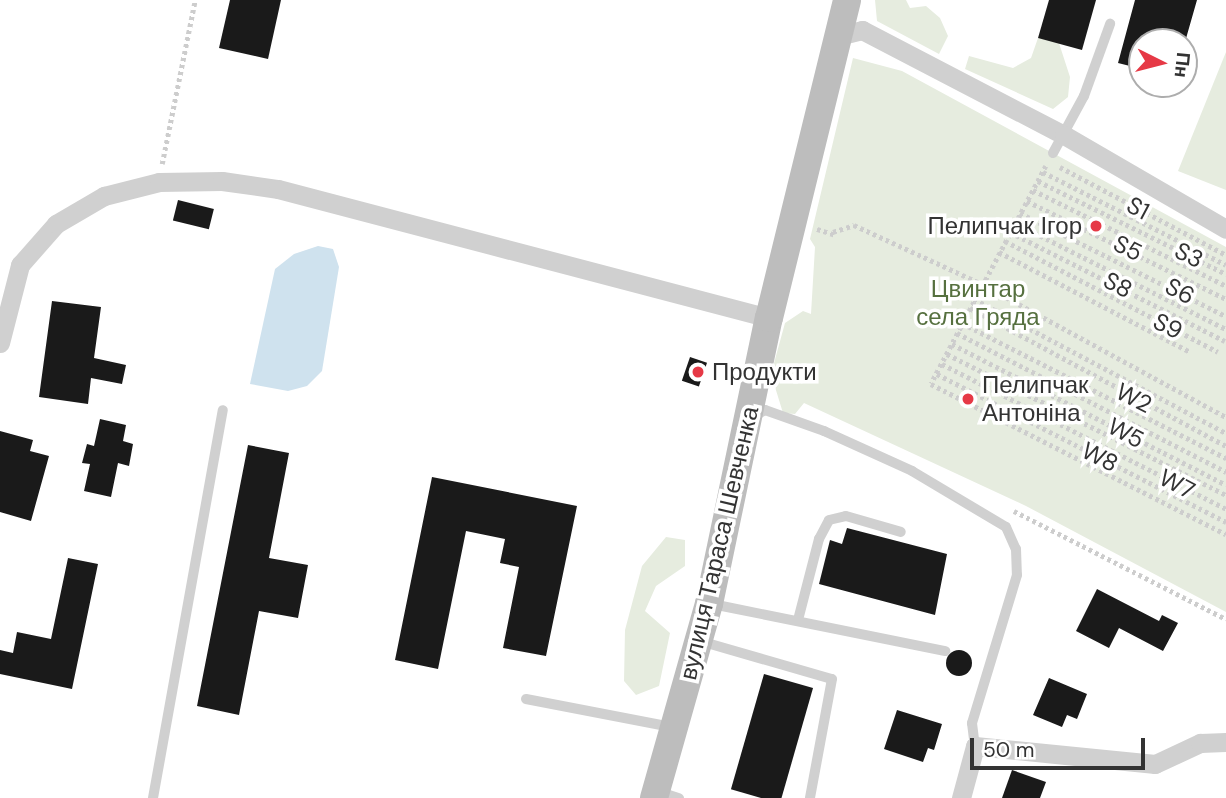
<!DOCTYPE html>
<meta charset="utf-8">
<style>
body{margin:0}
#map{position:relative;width:1226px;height:798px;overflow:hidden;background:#fff;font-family:"DM Sans",sans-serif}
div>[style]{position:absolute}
.green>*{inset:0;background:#e6ecdf}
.water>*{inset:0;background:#cfe2ee}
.building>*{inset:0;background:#1a1a1a;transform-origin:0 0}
.round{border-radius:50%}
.path>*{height:4.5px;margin-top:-2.25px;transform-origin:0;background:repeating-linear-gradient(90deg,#cdcdcd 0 3.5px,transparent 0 7px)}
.lane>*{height:10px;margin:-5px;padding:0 5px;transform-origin:5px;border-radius:5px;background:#d0d0d0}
.street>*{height:19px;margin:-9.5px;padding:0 9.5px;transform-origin:9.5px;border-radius:9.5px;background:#d0d0d0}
.secondary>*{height:28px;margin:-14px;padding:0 14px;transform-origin:14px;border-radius:14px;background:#bdbdbd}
.dots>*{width:19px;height:19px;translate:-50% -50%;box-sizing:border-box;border:4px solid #fff;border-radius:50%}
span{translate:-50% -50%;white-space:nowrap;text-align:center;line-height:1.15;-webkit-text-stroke:7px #fff;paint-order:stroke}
.street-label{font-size:24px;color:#333}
.poi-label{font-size:24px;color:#333}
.right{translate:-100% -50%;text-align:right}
.left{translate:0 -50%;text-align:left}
.park-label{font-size:24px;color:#56703f}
.north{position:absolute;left:1128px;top:28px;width:70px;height:70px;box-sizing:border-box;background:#fff;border:2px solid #adadad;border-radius:50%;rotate:96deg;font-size:19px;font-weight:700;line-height:28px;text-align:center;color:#333}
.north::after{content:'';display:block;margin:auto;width:24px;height:32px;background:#e63946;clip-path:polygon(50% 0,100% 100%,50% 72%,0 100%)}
.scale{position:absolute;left:970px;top:738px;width:175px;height:32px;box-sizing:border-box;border:4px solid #333;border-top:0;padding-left:9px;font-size:21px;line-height:24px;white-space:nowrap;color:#333;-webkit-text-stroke:5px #fff;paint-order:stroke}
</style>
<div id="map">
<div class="green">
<div style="clip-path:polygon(875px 0,906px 0,910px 8px,926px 6px,940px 18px,948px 36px,939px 54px,877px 21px)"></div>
<div style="clip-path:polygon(1038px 38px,1058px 40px,1070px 77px,1068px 97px,1053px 109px,965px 69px,969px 56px,1013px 68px,1031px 58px)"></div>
<div style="clip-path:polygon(1226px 52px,1226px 190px,1178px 171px)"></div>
<div style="clip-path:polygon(853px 58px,902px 71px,1226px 247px,1226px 612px,1026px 506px,804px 403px,795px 414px,783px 413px,771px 374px,785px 323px,803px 311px,811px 314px,815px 247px,810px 239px)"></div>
<div style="clip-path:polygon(666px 537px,685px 540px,685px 566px,656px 586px,645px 611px,670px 633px,659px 686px,636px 695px,624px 681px,625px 630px,642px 566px)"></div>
</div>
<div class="water">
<div style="clip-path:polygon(318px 246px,333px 249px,339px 267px,322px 371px,307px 386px,288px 391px,250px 384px,275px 269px,294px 254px)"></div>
</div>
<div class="building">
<div style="clip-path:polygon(230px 0,281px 0,268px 59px,219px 48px)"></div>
<div style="clip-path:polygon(1049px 0,1096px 0,1082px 50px,1038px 38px)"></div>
<div style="clip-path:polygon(1135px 0,1197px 0,1185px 42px,1142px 42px,1142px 69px,1118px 63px)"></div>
<div style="left:178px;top:200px;width:37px;height:21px;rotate:14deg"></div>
<div style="clip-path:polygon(52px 301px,101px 307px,94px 358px,126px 365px,122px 384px,91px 378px,88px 404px,39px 397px)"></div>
<div style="left:690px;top:357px;width:18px;height:25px;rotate:19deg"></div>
<div style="clip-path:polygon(100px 419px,126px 425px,123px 441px,133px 444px,129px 466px,118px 463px,111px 497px,84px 491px,90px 464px,82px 463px,87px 444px,94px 446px)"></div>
<div style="clip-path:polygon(0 431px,33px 440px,30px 451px,49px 456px,31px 521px,0 512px)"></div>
<div style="clip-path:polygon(248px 445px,289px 453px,269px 558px,308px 565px,298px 618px,259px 611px,239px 715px,197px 706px)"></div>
<div style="clip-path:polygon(432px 477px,577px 506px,546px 656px,503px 648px,519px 567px,500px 563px,505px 539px,466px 531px,438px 669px,395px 660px)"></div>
<div style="clip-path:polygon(847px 528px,947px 554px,935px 615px,819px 584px,830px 540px,842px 544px)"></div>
<div style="clip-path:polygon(68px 558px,98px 564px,72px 689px,0 674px,0 650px,13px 653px,17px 632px,51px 639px)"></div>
<div style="clip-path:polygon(1097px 589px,1159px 621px,1162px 615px,1178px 623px,1163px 651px,1119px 628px,1109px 648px,1076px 631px)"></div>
<div class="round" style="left:946px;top:650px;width:26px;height:26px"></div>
<div style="left:764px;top:674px;width:51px;height:120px;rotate:16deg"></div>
<div style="clip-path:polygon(1049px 678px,1087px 694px,1077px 719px,1067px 715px,1062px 727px,1033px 715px)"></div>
<div style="clip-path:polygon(897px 710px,942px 724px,934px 750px,928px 748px,923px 762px,884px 749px)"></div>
<div style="clip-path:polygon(1012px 770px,1046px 782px,1040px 798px,1002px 798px)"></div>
</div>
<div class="path">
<div style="left:162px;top:164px;width:167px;rotate:-78.6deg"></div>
<div style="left:1046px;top:166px;width:246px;rotate:117.8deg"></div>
<div style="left:931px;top:384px;width:331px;rotate:27deg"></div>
<div style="left:1060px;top:167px;width:188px;rotate:27.9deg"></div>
<div style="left:1043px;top:172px;width:205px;rotate:26.9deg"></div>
<div style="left:1038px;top:181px;width:210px;rotate:26.3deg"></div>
<div style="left:1033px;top:190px;width:216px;rotate:26.4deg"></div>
<div style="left:1027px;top:201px;width:222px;rotate:26.2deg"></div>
<div style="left:1020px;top:213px;width:230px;rotate:26.6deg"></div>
<div style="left:1015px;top:223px;width:236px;rotate:26.7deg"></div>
<div style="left:817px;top:229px;width:20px;rotate:18deg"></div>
<div style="left:833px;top:232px;width:22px;rotate:-18deg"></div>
<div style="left:854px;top:225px;width:141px;rotate:24.7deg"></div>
<div style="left:982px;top:284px;width:278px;rotate:28.6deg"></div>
<div style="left:1010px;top:232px;width:241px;rotate:26.9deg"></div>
<div style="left:1005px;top:241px;width:240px;rotate:27.5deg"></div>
<div style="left:999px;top:252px;width:216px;rotate:27.6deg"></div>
<div style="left:974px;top:299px;width:285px;rotate:28deg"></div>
<div style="left:970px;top:308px;width:291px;rotate:28.3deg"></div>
<div style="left:962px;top:323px;width:297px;rotate:27.1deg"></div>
<div style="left:957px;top:333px;width:303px;rotate:27.3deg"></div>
<div style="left:952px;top:344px;width:308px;rotate:27.2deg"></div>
<div style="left:947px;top:354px;width:313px;rotate:26.8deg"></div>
<div style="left:942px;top:364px;width:319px;rotate:27deg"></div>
<div style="left:937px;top:374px;width:325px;rotate:27.1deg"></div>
<div style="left:1014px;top:511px;width:238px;rotate:27deg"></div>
</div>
<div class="lane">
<div style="left:1053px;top:153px;width:65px;rotate:-61.5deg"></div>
<div style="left:1084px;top:96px;width:77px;rotate:-70.1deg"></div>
<div style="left:753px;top:417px;width:14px;rotate:-30deg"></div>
<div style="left:765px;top:410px;width:63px;rotate:19.6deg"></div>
<div style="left:824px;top:431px;width:97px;rotate:24.4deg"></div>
<div style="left:912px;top:471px;width:109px;rotate:30.8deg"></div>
<div style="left:1006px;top:527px;width:24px;rotate:66deg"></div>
<div style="left:1016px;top:549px;width:26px;rotate:88deg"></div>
<div style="left:1017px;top:575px;width:155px;rotate:106.9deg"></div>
<div style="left:972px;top:723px;width:23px;rotate:83deg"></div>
<div style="left:712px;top:604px;width:238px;rotate:11.4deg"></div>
<div style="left:798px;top:620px;width:84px;rotate:-75.5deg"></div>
<div style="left:819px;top:539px;width:21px;rotate:-62deg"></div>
<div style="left:829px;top:520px;width:17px;rotate:-13deg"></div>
<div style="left:846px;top:516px;width:57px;rotate:16.2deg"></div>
<div style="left:700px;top:641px;width:137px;rotate:16.1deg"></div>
<div style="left:832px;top:679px;width:121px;rotate:100.5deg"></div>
<div style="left:526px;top:699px;width:148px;rotate:10.9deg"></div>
<div style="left:660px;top:792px;width:20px;rotate:18deg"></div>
<div style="left:153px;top:798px;width:394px;rotate:-79.8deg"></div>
</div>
<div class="street">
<div style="left:838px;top:36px;width:25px;rotate:-14deg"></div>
<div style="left:862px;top:30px;width:228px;rotate:27.5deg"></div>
<div style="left:1064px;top:135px;width:187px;rotate:30.1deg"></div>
<div style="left:0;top:343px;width:81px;rotate:-75.6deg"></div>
<div style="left:20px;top:265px;width:55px;rotate:-48.7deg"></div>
<div style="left:56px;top:224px;width:56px;rotate:-30.3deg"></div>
<div style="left:104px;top:196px;width:57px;rotate:-14.3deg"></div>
<div style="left:159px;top:182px;width:63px;rotate:-0.9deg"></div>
<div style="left:222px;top:181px;width:57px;rotate:8.1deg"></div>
<div style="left:278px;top:189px;width:508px;rotate:14.72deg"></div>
<div style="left:961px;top:798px;width:54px;rotate:-74.9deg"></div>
<div style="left:975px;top:746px;width:181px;rotate:5.7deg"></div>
<div style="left:1155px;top:764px;width:50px;rotate:-25deg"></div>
<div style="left:1200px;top:743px;width:26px;rotate:-2deg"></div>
</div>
<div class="secondary">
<div style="left:654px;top:798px;width:202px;rotate:-74.2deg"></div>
<div style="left:709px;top:604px;width:292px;rotate:-78.2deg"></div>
<div style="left:769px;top:318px;width:327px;rotate:-76.2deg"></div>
</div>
<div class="dots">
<div style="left:1096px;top:226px;background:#e63946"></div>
<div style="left:698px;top:372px;background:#e63946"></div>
<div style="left:968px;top:399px;background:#e63946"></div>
</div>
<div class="street-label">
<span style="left:1138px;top:208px;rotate:28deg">S1</span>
<span style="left:1128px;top:248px;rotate:26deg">S5</span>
<span style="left:1189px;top:255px;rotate:27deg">S3</span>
<span style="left:1118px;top:285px;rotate:28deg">S8</span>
<span style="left:1180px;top:291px;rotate:28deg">S6</span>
<span style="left:1168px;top:326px;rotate:27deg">S9</span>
<span style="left:1134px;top:398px;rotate:27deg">W2</span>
<span style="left:1126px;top:433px;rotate:28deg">W5</span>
<span style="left:1100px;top:457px;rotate:27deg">W8</span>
<span style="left:1177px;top:484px;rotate:27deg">W7</span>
<span style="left:719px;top:543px;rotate:-77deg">вулиця Тараса Шевченка</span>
</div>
<div class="poi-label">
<span class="right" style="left:1082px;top:226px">Пелипчак Ігор</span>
<span class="left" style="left:712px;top:372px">Продукти</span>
<span class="left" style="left:982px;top:399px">Пелипчак<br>Антоніна</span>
</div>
<div class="park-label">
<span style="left:978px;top:303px">Цвинтар<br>села Гряда</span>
</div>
<div class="north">Пн</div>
<div class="scale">50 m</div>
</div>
